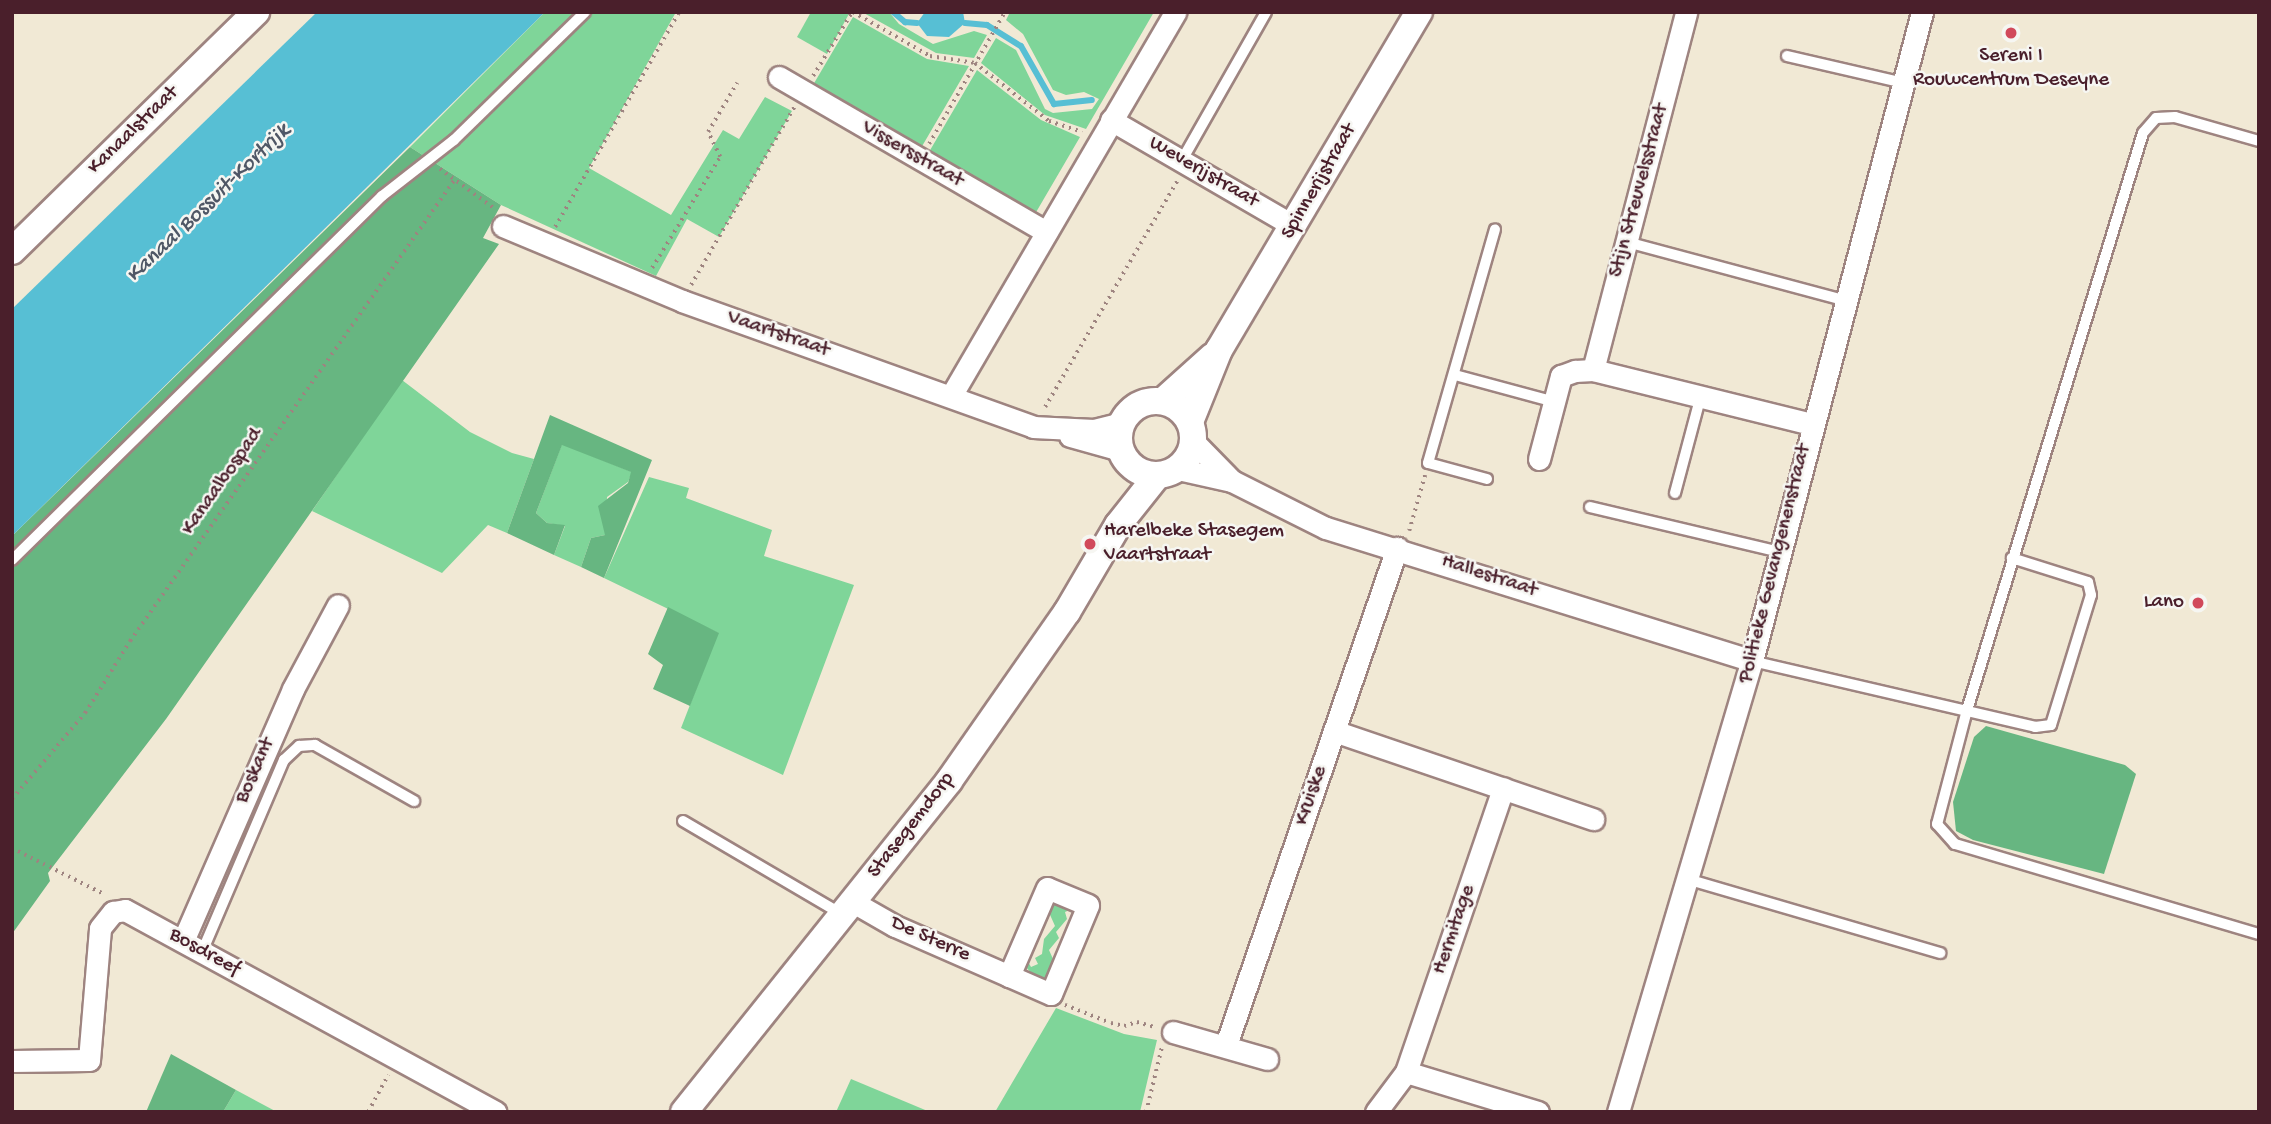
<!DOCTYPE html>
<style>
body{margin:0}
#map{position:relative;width:2271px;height:1124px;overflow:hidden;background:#f1e9d5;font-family:"Gochi Hand",sans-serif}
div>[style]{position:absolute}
.green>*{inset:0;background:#7fd599}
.forest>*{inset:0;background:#67b681}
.water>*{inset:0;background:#57bfd4}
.stream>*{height:6px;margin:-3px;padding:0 3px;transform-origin:3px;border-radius:3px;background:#57bfd4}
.path>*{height:3.5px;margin-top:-1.75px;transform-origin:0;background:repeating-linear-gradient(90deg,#9e8480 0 2px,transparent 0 7px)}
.roads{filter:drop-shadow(2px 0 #9e8480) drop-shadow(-2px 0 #9e8480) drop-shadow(0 2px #9e8480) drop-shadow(0 -2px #9e8480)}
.service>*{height:10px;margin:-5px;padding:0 5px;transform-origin:5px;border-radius:5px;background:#fff}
.minor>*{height:21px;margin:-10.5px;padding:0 10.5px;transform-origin:10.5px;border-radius:10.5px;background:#fff}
.tertiary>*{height:26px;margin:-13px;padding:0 13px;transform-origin:13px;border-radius:13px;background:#fff}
.tertiary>.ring{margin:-13px;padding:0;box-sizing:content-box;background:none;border:26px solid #fff;border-radius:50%}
.dots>*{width:19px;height:19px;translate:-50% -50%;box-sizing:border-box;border:4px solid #f6f6f2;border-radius:50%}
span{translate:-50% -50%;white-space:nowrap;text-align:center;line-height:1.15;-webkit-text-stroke:5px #f6f6f2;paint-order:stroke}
.poi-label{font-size:21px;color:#4a1f2b}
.left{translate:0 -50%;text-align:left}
.right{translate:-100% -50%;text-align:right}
.street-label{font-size:21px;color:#4a1f2b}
.water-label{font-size:23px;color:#4f5766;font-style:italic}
.frame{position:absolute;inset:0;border:14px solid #4a1f2b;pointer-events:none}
</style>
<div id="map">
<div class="green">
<div style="clip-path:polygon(545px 12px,676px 12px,589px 168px,671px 215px,723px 130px,739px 139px,765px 97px,792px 111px,719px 237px,687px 219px,656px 276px,501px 205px,410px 147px)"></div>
<div style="clip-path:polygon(811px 12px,850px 12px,827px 54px,797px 37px)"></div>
<div style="clip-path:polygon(862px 12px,889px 12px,899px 24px,933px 44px,974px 31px,987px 35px,974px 58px,936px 53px)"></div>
<div style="clip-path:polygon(1010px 12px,1154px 12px,1086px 129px,1045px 115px,981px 63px,996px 38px,1016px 50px,1045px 109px,1053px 113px,1092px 109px,1099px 99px,1084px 92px,1066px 95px,1053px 90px,1023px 34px,1006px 20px)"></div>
<div style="clip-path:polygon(853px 17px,927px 59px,969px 66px,921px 148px,813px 85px)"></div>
<div style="clip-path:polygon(977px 70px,1041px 120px,1080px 137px,1035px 214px,929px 152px)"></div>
<div style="clip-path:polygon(402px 380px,470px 432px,512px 453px,534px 459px,507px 533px,488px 525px,442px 573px,312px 511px)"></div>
<div style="clip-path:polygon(562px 444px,632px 472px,628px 482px,607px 497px,605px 535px,591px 538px,581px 567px,554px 555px,565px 526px,547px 523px,536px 513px)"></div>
<div style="clip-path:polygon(649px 477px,689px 488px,686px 498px,772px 530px,764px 556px,854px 585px,783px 775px,681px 728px,718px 633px,604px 578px)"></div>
<div style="clip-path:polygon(1051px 901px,1078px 903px,1077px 920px,1072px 909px,1065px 912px,1067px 919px,1056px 932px,1059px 938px,1049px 950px,1057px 968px,1047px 979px,1035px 977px,1024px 965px,1025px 956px,1031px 967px,1038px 964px,1035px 958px,1042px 954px,1044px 939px,1055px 926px,1047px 908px)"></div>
<div style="clip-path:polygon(1056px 1008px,1124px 1034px,1157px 1040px,1140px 1112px,995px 1112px)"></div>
<div style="clip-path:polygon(851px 1079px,930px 1112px,836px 1112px)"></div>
<div style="clip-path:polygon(236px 1090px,277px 1112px,223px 1112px)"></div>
</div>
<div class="forest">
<div style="clip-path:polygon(410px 147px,501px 205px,483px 238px,499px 244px,166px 719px,48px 873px,50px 881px,12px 934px,12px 536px)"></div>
<div style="clip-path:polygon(550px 415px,652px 460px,604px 578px,581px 567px,591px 538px,605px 535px,598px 506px,628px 483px,631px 472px,562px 445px,536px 513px,547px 523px,565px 525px,554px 555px,507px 533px)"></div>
<div style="clip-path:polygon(668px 607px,719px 633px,690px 706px,653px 689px,663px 665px,648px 654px)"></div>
<div style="clip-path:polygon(1986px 726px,2125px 765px,2136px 774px,2104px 874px,1973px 840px,1956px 831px,1953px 802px,1974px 737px)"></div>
<div style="clip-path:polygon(171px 1054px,236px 1090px,223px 1112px,146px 1112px)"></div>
</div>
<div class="water">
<div style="clip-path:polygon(317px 12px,545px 12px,12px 536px,12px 309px)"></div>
<div style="clip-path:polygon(925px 12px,963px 12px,965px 23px,949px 37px,927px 36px,917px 23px)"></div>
</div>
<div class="stream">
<div style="left:893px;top:12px;width:16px;rotate:40deg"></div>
<div style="left:905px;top:22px;width:12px;rotate:5deg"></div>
<div style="left:965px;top:23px;width:22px;rotate:5deg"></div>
<div style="left:987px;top:25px;width:40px;rotate:32deg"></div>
<div style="left:1021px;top:46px;width:67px;rotate:60.4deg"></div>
<div style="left:1054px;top:104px;width:38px;rotate:-6deg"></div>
</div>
<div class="path">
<div style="left:853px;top:12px;width:89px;rotate:29.7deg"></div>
<div style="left:930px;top:56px;width:46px;rotate:8.8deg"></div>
<div style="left:975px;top:63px;width:94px;rotate:38.1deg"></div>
<div style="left:1049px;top:121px;width:35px;rotate:18deg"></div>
<div style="left:813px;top:76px;width:75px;rotate:-58.6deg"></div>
<div style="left:929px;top:144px;width:152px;rotate:-60.1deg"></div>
<div style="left:440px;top:169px;width:68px;rotate:36deg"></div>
<div style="left:555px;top:227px;width:248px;rotate:-60deg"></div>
<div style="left:652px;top:268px;width:130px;rotate:-58.5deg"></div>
<div style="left:720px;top:157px;width:28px;rotate:-116deg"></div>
<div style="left:708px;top:132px;width:57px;rotate:-59.4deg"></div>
<div style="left:691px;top:285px;width:206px;rotate:-59.9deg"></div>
<div style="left:1045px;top:407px;width:262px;rotate:-59.7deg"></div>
<div style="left:1409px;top:531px;width:58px;rotate:-74.1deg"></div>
<div style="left:12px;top:799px;width:113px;rotate:-49.7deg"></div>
<div style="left:85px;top:713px;width:85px;rotate:-58deg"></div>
<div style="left:130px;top:641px;width:565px;rotate:-54.88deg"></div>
<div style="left:12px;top:848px;width:103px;rotate:26.6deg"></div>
<div style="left:1065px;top:1005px;width:49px;rotate:21.4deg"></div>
<div style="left:1111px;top:1023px;width:13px;rotate:13deg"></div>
<div style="left:1124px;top:1026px;width:14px;rotate:-17deg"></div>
<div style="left:1137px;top:1022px;width:18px;rotate:16deg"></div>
<div style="left:368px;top:1112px;width:42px;rotate:-61.6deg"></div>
<div style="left:1146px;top:1112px;width:68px;rotate:-76.4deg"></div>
</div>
<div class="roads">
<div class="service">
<div style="left:1787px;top:56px;width:120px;rotate:13deg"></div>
<div style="left:2259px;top:141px;width:87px;rotate:-164.1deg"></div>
<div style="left:2175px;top:117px;width:19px;rotate:177deg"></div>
<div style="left:2156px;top:118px;width:20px;rotate:131deg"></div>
<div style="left:2143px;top:133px;width:603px;rotate:106.96deg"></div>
<div style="left:1967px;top:710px;width:118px;rotate:104.7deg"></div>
<div style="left:1937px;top:824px;width:27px;rotate:48deg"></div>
<div style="left:1955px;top:844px;width:317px;rotate:16.5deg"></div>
<div style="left:1182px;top:160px;width:170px;rotate:-60.4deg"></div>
<div style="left:1627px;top:242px;width:228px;rotate:15deg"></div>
<div style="left:1455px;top:375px;width:104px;rotate:15.1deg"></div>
<div style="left:1487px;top:479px;width:61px;rotate:-164.8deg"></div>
<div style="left:1428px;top:463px;width:243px;rotate:-74deg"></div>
<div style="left:1675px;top:493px;width:97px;rotate:-75.1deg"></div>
<div style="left:1590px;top:507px;width:195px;rotate:13.3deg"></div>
<div style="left:12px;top:560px;width:519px;rotate:-44.53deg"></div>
<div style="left:382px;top:196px;width:91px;rotate:-37.9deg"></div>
<div style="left:454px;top:140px;width:183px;rotate:-44.3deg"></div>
<div style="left:1752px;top:661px;width:291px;rotate:13.1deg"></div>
<div style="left:2035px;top:727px;width:16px;rotate:-7deg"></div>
<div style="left:2051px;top:725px;width:136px;rotate:-72.9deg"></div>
<div style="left:2091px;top:595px;width:13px;rotate:-103deg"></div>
<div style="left:2088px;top:582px;width:80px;rotate:-162.5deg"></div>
<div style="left:683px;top:821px;width:186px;rotate:30.4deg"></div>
<div style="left:1687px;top:879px;width:264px;rotate:16.3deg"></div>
<div style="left:202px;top:952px;width:209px;rotate:-66.9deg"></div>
<div style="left:284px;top:760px;width:21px;rotate:-43deg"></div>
<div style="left:299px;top:746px;width:16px;rotate:-4deg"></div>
<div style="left:315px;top:745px;width:114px;rotate:29.5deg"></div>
</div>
<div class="minor">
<div style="left:779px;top:77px;width:309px;rotate:30.1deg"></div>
<div style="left:1111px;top:120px;width:211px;rotate:30.1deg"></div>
<div style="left:503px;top:226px;width:194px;rotate:22.7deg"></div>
<div style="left:682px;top:301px;width:373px;rotate:19.7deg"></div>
<div style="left:1033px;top:427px;width:61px;rotate:2.8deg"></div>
<div style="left:1094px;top:430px;width:29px;rotate:-14deg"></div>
<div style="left:1593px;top:370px;width:370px;rotate:-75.4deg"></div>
<div style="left:951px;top:396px;width:445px;rotate:-59.7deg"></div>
<div style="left:1070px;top:436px;width:52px;rotate:15.6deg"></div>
<div style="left:1193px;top:441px;width:56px;rotate:45.7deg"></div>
<div style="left:1539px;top:459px;width:86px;rotate:-75.2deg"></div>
<div style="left:1561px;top:376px;width:15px;rotate:-20deg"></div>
<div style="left:1575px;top:371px;width:18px;rotate:-3deg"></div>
<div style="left:1593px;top:370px;width:226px;rotate:13.9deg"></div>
<div style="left:1178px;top:469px;width:55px;rotate:12.5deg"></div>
<div style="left:1232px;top:481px;width:105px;rotate:26.6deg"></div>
<div style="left:1326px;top:528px;width:446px;rotate:17.3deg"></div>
<div style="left:1334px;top:731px;width:274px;rotate:18.8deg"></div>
<div style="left:853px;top:902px;width:48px;rotate:29.7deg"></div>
<div style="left:895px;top:926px;width:170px;rotate:23.6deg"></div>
<div style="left:1051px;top:994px;width:96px;rotate:-67.4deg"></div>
<div style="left:1088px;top:905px;width:44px;rotate:-157.5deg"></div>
<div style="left:1047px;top:888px;width:96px;rotate:113.4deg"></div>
<div style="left:183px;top:941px;width:275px;rotate:-66.4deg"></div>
<div style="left:293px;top:689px;width:95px;rotate:-61.8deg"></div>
<div style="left:1173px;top:1032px;width:98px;rotate:16deg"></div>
<div style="left:1226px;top:1045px;width:526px;rotate:-71.01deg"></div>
<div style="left:12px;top:1061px;width:77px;rotate:-0.7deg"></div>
<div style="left:89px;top:1060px;width:132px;rotate:-85.2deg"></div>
<div style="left:100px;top:928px;width:21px;rotate:-51deg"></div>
<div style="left:113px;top:912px;width:12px;rotate:-9deg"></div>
<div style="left:125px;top:910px;width:422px;rotate:28.6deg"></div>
<div style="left:1406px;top:1072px;width:138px;rotate:16.9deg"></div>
<div style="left:1376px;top:1112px;width:50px;rotate:-53.1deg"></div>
<div style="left:1406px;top:1072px;width:300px;rotate:-71.1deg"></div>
<div style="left:1618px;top:1112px;width:470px;rotate:-73.5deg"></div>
<div style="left:1752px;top:661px;width:671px;rotate:-75.32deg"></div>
</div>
<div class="tertiary">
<div style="left:12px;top:251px;width:342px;rotate:-44.4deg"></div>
<div class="ring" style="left:1119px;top:401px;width:48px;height:48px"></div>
<div style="left:1163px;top:401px;width:67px;rotate:-42deg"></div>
<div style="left:1190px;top:422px;width:78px;rotate:-68.1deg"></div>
<div style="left:1219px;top:350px;width:393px;rotate:-59.4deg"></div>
<div style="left:684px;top:1112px;width:424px;rotate:-51.3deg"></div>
<div style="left:949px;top:781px;width:206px;rotate:-55.1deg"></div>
<div style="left:1067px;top:612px;width:101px;rotate:-59.6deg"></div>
<div style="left:1118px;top:525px;width:63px;rotate:-51.5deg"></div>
</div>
</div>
<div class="dots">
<div style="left:2011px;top:33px;background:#d1495b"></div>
<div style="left:1090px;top:544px;background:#d1495b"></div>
<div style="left:2198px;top:603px;background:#d1495b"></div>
</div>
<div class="poi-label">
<span style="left:2011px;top:69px">Sereni I<br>Rouwcentrum Deseyne</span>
<span class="left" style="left:1104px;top:544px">Harelbeke Stasegem<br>Vaartstraat</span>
<span class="right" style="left:2184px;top:603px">Lano</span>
</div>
<div class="street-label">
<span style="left:134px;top:131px;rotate:-44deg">Kanaalstraat</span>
<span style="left:912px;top:155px;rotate:30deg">Vissersstraat</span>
<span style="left:1203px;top:173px;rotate:30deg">Weverijstraat</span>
<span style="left:1320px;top:182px;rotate:-60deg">Spinnerijstraat</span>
<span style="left:1640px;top:191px;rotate:-75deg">Stijn Streuvelsstraat</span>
<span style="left:778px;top:335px;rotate:19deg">Vaartstraat</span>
<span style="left:223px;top:482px;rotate:-55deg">Kanaalbospad</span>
<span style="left:1776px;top:564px;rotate:-76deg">Politieke Gevangenenstraat</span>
<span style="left:1489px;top:577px;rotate:18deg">Hallestraat</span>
<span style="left:256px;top:771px;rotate:-66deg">Boskant</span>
<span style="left:1312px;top:796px;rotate:-71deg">Kruiske</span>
<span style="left:912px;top:826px;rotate:-52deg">Stasegemdorp</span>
<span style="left:1455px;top:930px;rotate:-71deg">Hermitage</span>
<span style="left:930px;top:940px;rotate:24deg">De Sterre</span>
<span style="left:204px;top:953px;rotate:29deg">Bosdreef</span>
</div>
<div class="water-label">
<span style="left:209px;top:204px;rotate:-44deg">Kanaal Bossuit-Kortrijk</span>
</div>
<div class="frame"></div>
</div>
